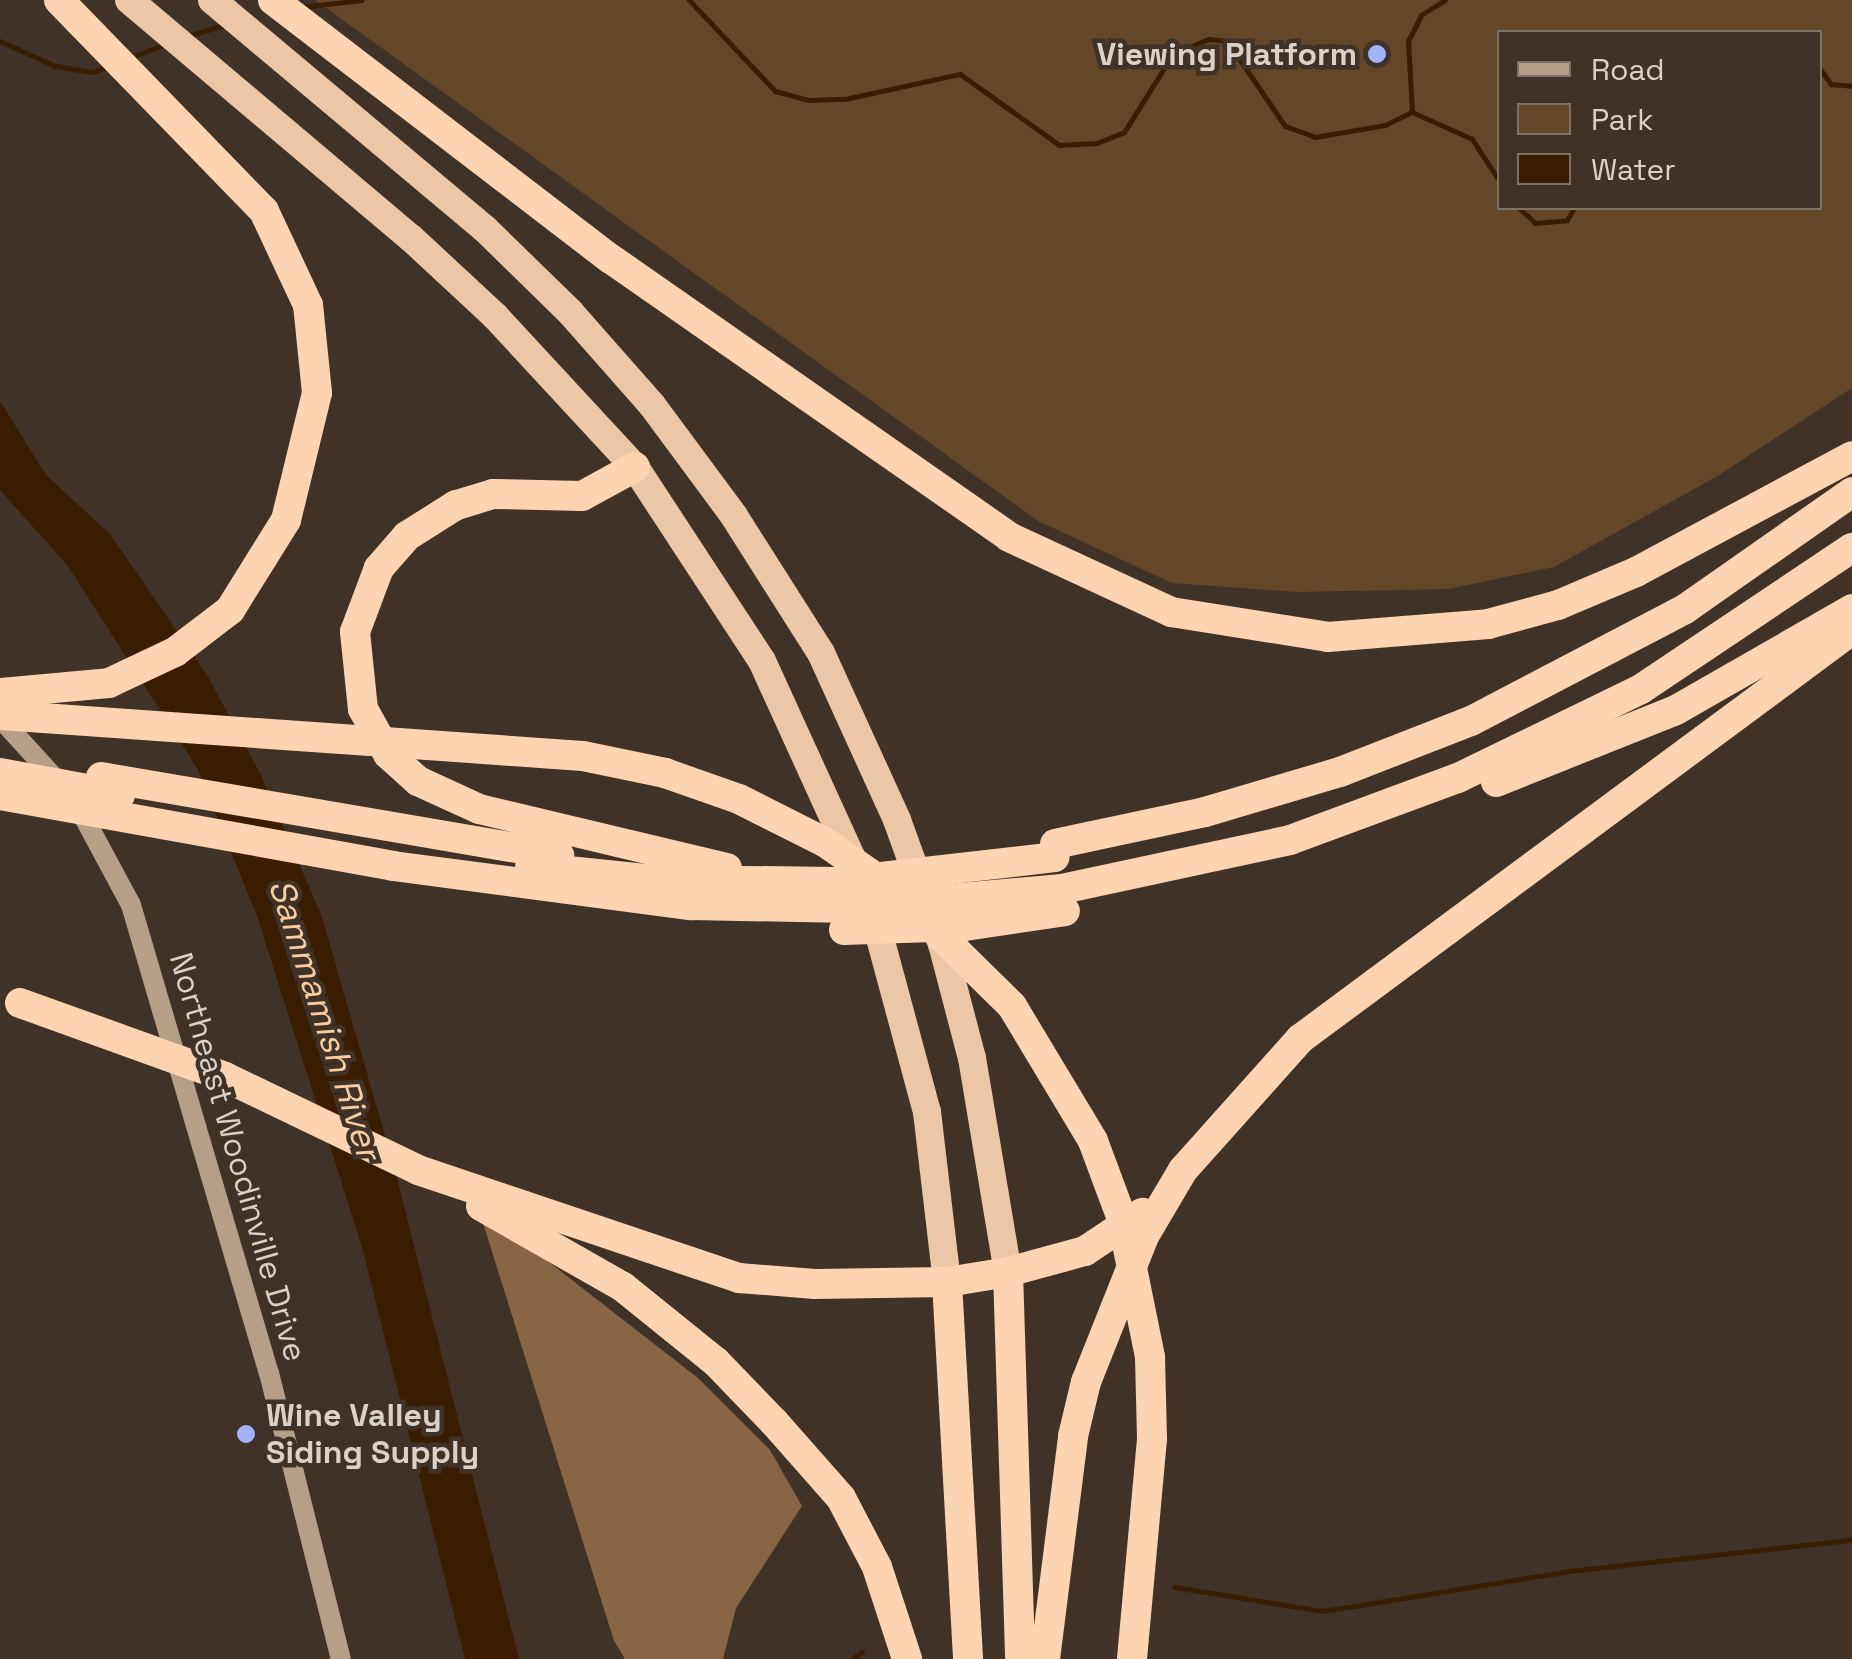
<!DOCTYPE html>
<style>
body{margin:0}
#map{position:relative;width:1852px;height:1659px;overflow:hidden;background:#403226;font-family:"Space Grotesk",sans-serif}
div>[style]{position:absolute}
.green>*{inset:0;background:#644629}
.forest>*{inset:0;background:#886545}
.water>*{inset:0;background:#3a1d00}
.stream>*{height:5px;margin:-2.5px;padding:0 2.5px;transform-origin:2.5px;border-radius:2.5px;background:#3a1d00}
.secondary>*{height:20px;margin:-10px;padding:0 10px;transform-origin:10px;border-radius:10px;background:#b79e87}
.trunk>*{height:28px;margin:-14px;padding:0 14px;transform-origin:14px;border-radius:14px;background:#ecc7a7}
.motorway>*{height:30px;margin:-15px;padding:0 15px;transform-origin:15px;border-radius:15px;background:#fcd4b1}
.motorway-bridge>*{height:30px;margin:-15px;padding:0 15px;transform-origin:15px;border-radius:15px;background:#fcd4b1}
.dots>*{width:28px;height:28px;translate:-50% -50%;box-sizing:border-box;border:5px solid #403226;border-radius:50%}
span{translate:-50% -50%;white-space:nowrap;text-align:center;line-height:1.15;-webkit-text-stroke:9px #403226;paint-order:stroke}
.poi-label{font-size:32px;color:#dad2ca;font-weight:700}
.right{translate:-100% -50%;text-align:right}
.left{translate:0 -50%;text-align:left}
.street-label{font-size:32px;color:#dad2ca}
.water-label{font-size:35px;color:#facca2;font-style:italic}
.legend{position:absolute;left:1497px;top:30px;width:325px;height:180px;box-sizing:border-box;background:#403226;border:2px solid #7e7268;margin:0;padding:12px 18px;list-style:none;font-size:30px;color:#dad2ca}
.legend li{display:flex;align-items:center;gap:20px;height:50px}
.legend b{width:50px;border:2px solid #7e7268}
</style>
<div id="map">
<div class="green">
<div style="clip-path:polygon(evenodd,315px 0,1852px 0,1852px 388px,1716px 477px,1554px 567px,1449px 589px,1296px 592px,1172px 583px,1038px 521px,315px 0,1500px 32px,1820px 32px,1820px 208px,1500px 208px,1500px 32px)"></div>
</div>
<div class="forest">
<div style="clip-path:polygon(478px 1207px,698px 1378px,770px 1450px,802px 1506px,736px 1608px,723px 1659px,625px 1659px,614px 1641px)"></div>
</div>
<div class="water">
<div style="clip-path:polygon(0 401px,46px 475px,110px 534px,207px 675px,260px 773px,322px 917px,394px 1167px,519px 1659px,465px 1659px,362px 1247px,257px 916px,197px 768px,68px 566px,0 490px)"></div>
</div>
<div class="stream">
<div style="left:689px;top:0;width:125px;rotate:46.6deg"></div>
<div style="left:775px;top:91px;width:34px;rotate:15deg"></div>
<div style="left:808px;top:100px;width:37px;rotate:-2deg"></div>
<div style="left:845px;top:99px;width:118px;rotate:-12.3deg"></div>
<div style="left:960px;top:74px;width:122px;rotate:35.6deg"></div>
<div style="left:1059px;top:145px;width:38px;rotate:-3deg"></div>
<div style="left:1097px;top:143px;width:29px;rotate:-22deg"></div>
<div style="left:1124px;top:132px;width:92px;rotate:-57.9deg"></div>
<div style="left:1173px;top:54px;width:39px;rotate:-23deg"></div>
<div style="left:1209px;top:39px;width:18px;rotate:6deg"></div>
<div style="left:1227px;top:41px;width:103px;rotate:55.7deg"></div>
<div style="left:1285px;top:126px;width:32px;rotate:20deg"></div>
<div style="left:1315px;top:137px;width:71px;rotate:-9.7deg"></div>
<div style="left:1385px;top:125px;width:30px;rotate:-26deg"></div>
<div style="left:1412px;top:112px;width:71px;rotate:-93.2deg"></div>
<div style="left:1408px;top:41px;width:29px;rotate:-63deg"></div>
<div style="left:1421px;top:15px;width:28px;rotate:-32deg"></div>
<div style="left:301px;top:7px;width:61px;rotate:-6.5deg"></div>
<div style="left:185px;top:37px;width:44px;rotate:-17.2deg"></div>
<div style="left:0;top:41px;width:60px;rotate:24.4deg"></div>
<div style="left:55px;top:66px;width:38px;rotate:9deg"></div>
<div style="left:93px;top:72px;width:17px;rotate:-21deg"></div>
<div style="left:129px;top:58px;width:39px;rotate:-21deg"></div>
<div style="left:1820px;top:69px;width:19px;rotate:54deg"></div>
<div style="left:1831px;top:84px;width:21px;rotate:5deg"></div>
<div style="left:1412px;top:112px;width:66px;rotate:24.2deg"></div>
<div style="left:1472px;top:139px;width:51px;rotate:56.9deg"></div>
<div style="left:1519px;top:208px;width:22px;rotate:43deg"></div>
<div style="left:1535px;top:223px;width:32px;rotate:-5deg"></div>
<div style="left:1567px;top:220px;width:14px;rotate:-60deg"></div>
<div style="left:1174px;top:1587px;width:151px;rotate:9.2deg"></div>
<div style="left:1323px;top:1611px;width:249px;rotate:-9.2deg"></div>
<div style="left:1569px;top:1571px;width:285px;rotate:-6.3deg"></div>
<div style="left:852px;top:1659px;width:12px;rotate:-35deg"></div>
</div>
<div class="secondary">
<div style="left:0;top:718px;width:110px;rotate:47.6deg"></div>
<div style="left:74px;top:799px;width:120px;rotate:61.7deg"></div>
<div style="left:131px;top:905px;width:488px;rotate:73.6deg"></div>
<div style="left:269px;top:1373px;width:295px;rotate:75.9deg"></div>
</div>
<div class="trunk">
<div style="left:129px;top:0;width:369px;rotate:40.2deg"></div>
<div style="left:411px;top:238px;width:115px;rotate:42.9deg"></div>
<div style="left:495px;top:316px;width:206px;rotate:47.2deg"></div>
<div style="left:635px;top:467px;width:232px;rotate:56.8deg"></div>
<div style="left:762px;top:661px;width:232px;rotate:65.5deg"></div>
<div style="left:212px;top:0;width:356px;rotate:40deg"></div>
<div style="left:485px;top:229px;width:119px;rotate:44.3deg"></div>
<div style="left:570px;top:312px;width:124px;rotate:48.6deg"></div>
<div style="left:652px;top:405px;width:138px;rotate:53.5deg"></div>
<div style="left:734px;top:516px;width:162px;rotate:57.6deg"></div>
<div style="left:821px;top:653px;width:183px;rotate:65.5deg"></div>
<div style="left:897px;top:820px;width:132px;rotate:70.1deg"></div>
<div style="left:942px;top:944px;width:118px;rotate:75.3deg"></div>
<div style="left:972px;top:1058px;width:217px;rotate:80.5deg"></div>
<div style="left:873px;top:912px;width:207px;rotate:74.9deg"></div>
<div style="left:927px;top:1112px;width:171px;rotate:83.3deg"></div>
</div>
<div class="motorway">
<div style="left:273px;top:0;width:426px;rotate:37.5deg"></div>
<div style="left:611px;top:259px;width:485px;rotate:34.9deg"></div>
<div style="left:1009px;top:537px;width:179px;rotate:24.8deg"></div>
<div style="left:1171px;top:612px;width:159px;rotate:9deg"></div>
<div style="left:1328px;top:637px;width:161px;rotate:-4.6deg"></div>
<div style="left:1488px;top:624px;width:73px;rotate:-15.2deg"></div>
<div style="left:1558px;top:605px;width:85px;rotate:-22.9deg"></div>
<div style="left:1636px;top:572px;width:245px;rotate:-28.2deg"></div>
<div style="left:635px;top:467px;width:60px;rotate:151.3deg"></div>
<div style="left:582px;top:496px;width:89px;rotate:-178.7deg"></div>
<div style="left:493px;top:494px;width:39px;rotate:163deg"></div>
<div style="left:456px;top:505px;width:58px;rotate:147.7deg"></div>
<div style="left:407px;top:536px;width:43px;rotate:131.2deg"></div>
<div style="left:379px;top:568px;width:68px;rotate:110.6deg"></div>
<div style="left:355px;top:632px;width:77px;rotate:84.1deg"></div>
<div style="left:363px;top:709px;width:51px;rotate:60.9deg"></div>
<div style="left:388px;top:754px;width:40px;rotate:42deg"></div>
<div style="left:418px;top:781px;width:67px;rotate:24.7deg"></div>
<div style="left:479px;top:809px;width:255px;rotate:13.4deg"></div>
<div style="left:0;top:693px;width:109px;rotate:-5.2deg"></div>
<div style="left:109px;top:683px;width:73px;rotate:-25.2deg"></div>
<div style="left:175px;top:652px;width:69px;rotate:-37.4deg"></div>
<div style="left:230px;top:610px;width:106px;rotate:-58.1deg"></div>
<div style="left:286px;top:520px;width:131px;rotate:-76.3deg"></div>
<div style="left:317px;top:393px;width:88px;rotate:-95.8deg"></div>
<div style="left:308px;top:305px;width:104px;rotate:-115.1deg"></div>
<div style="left:264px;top:211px;width:294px;rotate:-134.2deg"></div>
<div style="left:1496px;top:782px;width:194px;rotate:-21.8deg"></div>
<div style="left:1676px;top:710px;width:203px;rotate:-29.8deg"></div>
<div style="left:1055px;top:844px;width:153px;rotate:-12deg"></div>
<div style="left:1205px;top:812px;width:141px;rotate:-16.5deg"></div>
<div style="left:1340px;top:772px;width:141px;rotate:-21.3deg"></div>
<div style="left:1471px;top:721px;width:242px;rotate:-27.6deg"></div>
<div style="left:1685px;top:609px;width:204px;rotate:-35deg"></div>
<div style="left:1062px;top:889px;width:233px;rotate:-12.1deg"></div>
<div style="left:1290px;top:840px;width:179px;rotate:-20.3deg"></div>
<div style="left:1458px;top:778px;width:203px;rotate:-25.9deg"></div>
<div style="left:1641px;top:689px;width:254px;rotate:-33.8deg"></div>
<div style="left:844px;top:930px;width:28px;rotate:-2deg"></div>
<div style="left:418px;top:1170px;width:339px;rotate:18.6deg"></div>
<div style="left:739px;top:1278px;width:76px;rotate:4.5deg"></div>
<div style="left:815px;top:1284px;width:132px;rotate:-0.9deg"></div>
<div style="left:947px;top:1282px;width:62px;rotate:-9.3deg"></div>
<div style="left:1008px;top:1272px;width:80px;rotate:-15.3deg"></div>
<div style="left:1085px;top:1251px;width:69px;rotate:-33.7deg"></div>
<div style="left:481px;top:1206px;width:163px;rotate:29.7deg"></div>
<div style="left:623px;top:1287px;width:119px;rotate:38.9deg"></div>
<div style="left:716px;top:1362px;width:83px;rotate:46deg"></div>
<div style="left:774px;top:1422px;width:101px;rotate:48.6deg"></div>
<div style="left:841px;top:1498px;width:78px;rotate:62.4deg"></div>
<div style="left:877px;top:1567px;width:97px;rotate:71.9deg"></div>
<div style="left:1008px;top:1272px;width:387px;rotate:88.2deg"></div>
<div style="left:947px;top:1282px;width:378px;rotate:86.8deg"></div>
<div style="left:1045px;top:1659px;width:225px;rotate:-82.8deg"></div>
<div style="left:1073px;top:1436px;width:56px;rotate:-76.5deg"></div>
<div style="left:1086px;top:1382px;width:157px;rotate:-68.3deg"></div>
<div style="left:1144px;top:1236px;width:77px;rotate:-59.4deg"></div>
<div style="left:1183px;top:1170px;width:176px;rotate:-48.2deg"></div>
<div style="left:1300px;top:1039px;width:687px;rotate:-36.54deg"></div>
</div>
<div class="motorway-bridge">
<div style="left:0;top:715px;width:584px;rotate:4.02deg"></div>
<div style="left:583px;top:756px;width:84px;rotate:11.7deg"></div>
<div style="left:665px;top:773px;width:78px;rotate:19.4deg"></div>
<div style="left:739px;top:799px;width:97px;rotate:26.8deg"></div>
<div style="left:826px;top:843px;width:83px;rotate:34.7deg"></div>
<div style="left:894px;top:890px;width:165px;rotate:44.5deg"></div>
<div style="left:1012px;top:1006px;width:157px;rotate:59deg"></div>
<div style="left:1093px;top:1141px;width:83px;rotate:69.6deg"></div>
<div style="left:1122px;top:1219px;width:141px;rotate:78.5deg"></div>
<div style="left:1150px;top:1357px;width:82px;rotate:88.6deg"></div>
<div style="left:1152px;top:1439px;width:221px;rotate:95.2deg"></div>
<div style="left:0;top:773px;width:122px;rotate:10.4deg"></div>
<div style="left:101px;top:777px;width:465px;rotate:9.7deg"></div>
<div style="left:0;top:795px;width:399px;rotate:10.2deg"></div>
<div style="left:393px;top:866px;width:301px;rotate:7.5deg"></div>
<div style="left:691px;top:905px;width:157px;rotate:1.1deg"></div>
<div style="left:848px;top:908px;width:215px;rotate:-5.1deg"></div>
<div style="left:530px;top:867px;width:126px;rotate:5.9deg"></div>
<div style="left:655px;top:880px;width:182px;rotate:0.6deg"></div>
<div style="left:837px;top:882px;width:219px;rotate:-6.5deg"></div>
<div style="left:872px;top:929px;width:93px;rotate:-1.8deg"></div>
<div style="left:965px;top:926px;width:101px;rotate:-8.5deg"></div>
<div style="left:20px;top:1003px;width:218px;rotate:19.8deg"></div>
<div style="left:225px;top:1077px;width:214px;rotate:25.7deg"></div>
</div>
<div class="dots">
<div style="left:1377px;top:54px;background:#a1b3fd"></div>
<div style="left:246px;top:1434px;background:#a1b3fd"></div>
</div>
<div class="poi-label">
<span class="right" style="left:1357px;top:54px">Viewing Platform</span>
<span class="left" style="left:266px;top:1434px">Wine Valley<br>Siding Supply</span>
</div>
<div class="street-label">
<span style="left:238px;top:1157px;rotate:74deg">Northeast Woodinville Drive</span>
</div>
<div class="water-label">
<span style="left:325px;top:1019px;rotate:72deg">Sammamish River</span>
</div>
<ul class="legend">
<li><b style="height:12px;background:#b79e87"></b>Road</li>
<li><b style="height:28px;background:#644629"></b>Park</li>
<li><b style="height:28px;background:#3a1d00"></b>Water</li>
</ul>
</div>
